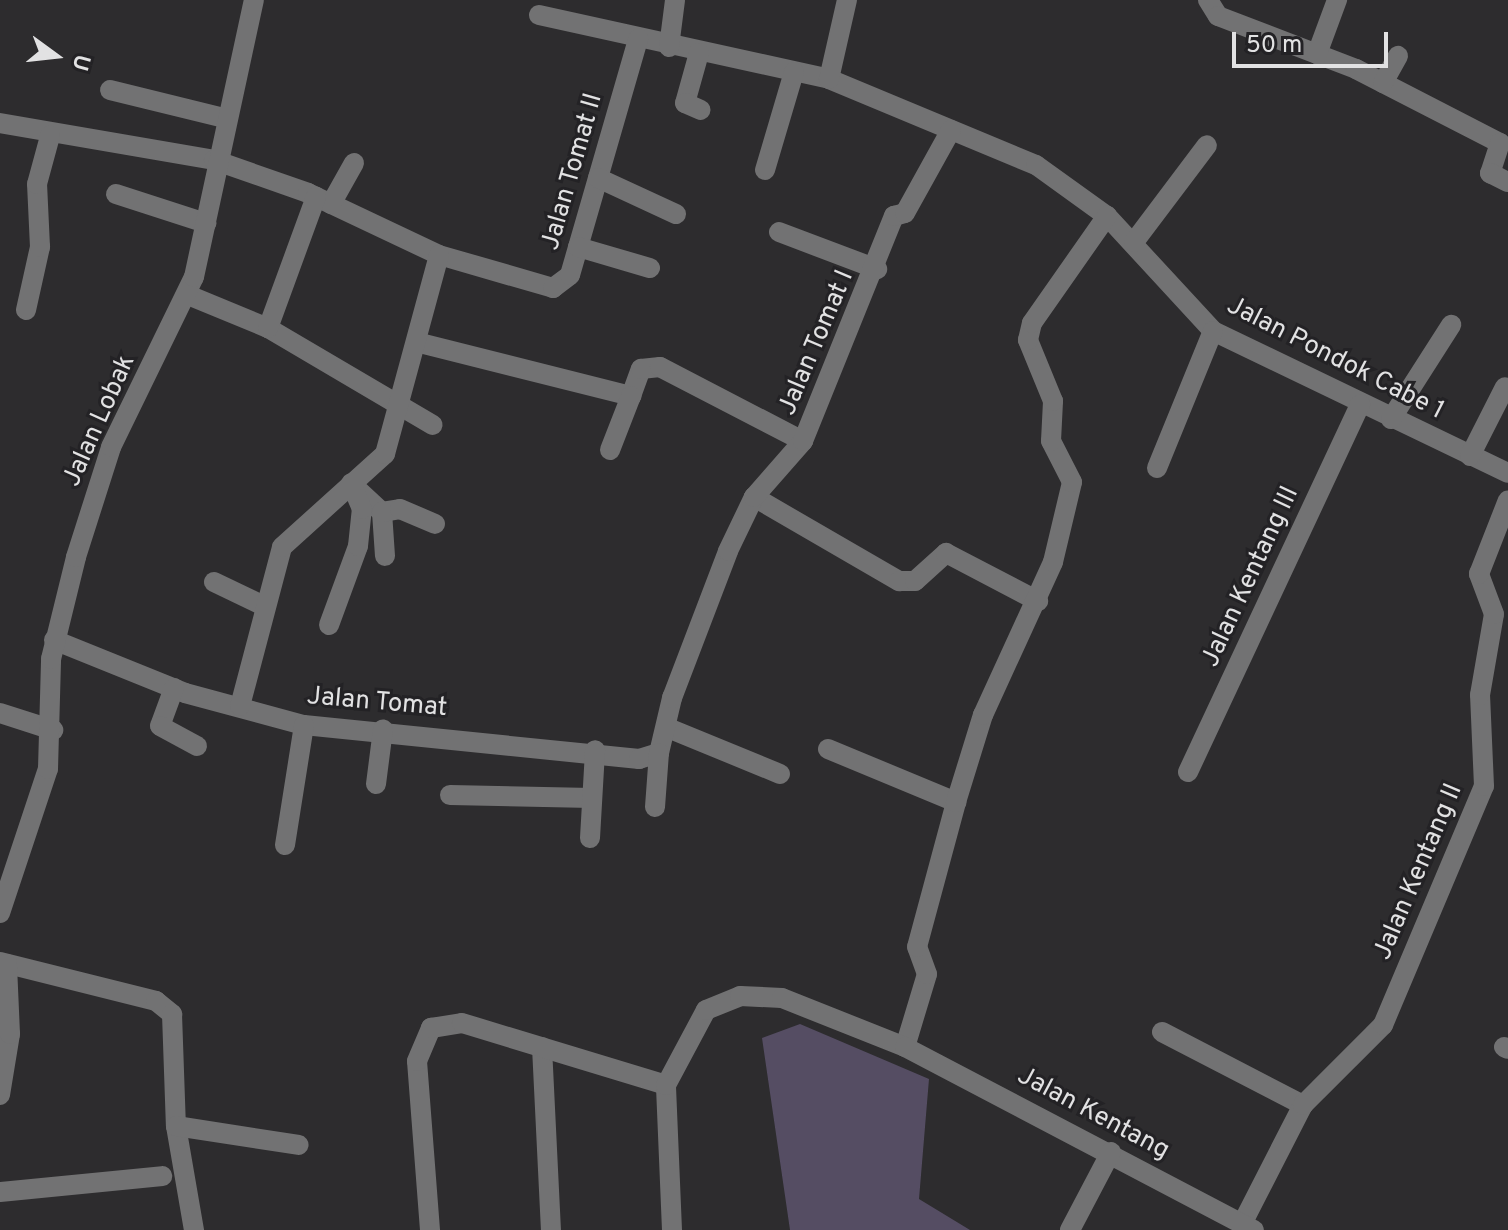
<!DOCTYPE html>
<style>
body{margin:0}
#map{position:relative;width:1508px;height:1230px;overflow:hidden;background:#2d2c2e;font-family:Overpass,sans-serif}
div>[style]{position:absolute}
.green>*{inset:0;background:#554d63}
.minor>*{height:20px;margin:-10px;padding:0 10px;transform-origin:10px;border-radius:10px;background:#727273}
span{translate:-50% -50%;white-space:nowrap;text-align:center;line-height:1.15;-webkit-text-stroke:6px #232225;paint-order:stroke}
.street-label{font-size:26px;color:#e2e2e3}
.north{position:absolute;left:16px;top:16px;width:80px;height:80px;-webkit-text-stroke:6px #232225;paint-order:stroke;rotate:105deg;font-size:22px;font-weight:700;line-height:32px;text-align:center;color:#e2e2e3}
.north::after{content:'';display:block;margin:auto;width:28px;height:36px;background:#e2e2e3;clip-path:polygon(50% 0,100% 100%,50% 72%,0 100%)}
.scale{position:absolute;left:1232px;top:32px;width:156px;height:36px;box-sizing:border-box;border:4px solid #e2e2e3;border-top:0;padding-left:10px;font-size:24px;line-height:28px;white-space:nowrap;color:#e2e2e3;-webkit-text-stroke:6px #232225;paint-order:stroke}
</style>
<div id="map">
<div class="green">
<div style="clip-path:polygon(800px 1024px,929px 1079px,919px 1199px,970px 1230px,790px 1230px,762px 1038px)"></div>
</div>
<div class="minor">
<div style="left:1208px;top:0;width:19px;rotate:58deg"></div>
<div style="left:1218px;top:16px;width:148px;rotate:21deg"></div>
<div style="left:1356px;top:69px;width:162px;rotate:27.2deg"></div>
<div style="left:1500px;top:143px;width:32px;rotate:108deg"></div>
<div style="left:1490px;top:173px;width:20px;rotate:27deg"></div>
<div style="left:539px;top:15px;width:297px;rotate:12.4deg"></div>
<div style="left:829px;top:79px;width:224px;rotate:22.6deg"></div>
<div style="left:1036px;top:165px;width:87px;rotate:35.7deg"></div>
<div style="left:1107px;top:216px;width:156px;rotate:47.3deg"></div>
<div style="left:1213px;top:331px;width:327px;rotate:25.7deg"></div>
<div style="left:669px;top:47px;width:47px;rotate:-82.7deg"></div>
<div style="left:699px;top:53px;width:52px;rotate:105.6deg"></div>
<div style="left:685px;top:103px;width:17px;rotate:24deg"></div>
<div style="left:1317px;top:54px;width:58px;rotate:-69.7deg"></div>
<div style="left:829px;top:79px;width:81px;rotate:-77.2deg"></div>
<div style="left:1383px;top:83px;width:31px;rotate:-61deg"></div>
<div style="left:110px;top:90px;width:117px;rotate:13.8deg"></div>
<div style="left:0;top:123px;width:217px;rotate:9.8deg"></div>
<div style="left:214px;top:160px;width:100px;rotate:19.3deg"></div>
<div style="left:308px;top:193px;width:145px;rotate:25.3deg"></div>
<div style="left:439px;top:255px;width:119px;rotate:16.1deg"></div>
<div style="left:553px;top:288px;width:21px;rotate:-37deg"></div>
<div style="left:570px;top:275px;width:246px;rotate:-73.9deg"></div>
<div style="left:765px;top:170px;width:102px;rotate:-73.5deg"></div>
<div style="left:598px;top:178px;width:86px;rotate:24.8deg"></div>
<div style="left:116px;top:194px;width:95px;rotate:17.9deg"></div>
<div style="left:331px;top:204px;width:47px;rotate:-60.7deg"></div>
<div style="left:779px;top:232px;width:105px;rotate:20.7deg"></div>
<div style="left:1134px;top:242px;width:121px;rotate:-53deg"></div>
<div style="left:578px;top:247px;width:75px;rotate:16.3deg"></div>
<div style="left:188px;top:295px;width:87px;rotate:22.4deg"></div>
<div style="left:268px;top:328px;width:191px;rotate:30.5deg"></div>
<div style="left:26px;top:310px;width:65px;rotate:-77.5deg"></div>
<div style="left:40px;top:247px;width:63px;rotate:-92.7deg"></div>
<div style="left:37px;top:184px;width:50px;rotate:-74.8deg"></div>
<div style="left:268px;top:328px;width:140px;rotate:-69.9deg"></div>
<div style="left:420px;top:343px;width:218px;rotate:14.1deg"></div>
<div style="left:631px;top:396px;width:29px;rotate:-70deg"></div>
<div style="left:641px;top:369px;width:19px;rotate:-6deg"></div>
<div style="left:660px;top:367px;width:161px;rotate:27.4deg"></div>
<div style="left:1391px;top:419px;width:112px;rotate:-57.4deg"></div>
<div style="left:610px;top:450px;width:58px;rotate:-68.7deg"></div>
<div style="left:1470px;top:456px;width:77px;rotate:-63.1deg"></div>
<div style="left:1157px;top:468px;width:148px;rotate:-67.8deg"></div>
<div style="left:356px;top:488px;width:35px;rotate:43deg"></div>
<div style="left:382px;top:512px;width:44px;rotate:86.1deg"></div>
<div style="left:754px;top:497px;width:168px;rotate:30.1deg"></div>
<div style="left:899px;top:581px;width:16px"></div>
<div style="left:915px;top:581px;width:42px;rotate:-42.1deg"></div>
<div style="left:946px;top:553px;width:104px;rotate:27.6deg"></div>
<div style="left:382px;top:512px;width:18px;rotate:-9deg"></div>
<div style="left:400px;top:509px;width:38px;rotate:23deg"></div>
<div style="left:214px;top:582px;width:53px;rotate:25.6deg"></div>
<div style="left:329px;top:625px;width:84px;rotate:-69.8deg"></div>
<div style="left:358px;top:546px;width:37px;rotate:-84deg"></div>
<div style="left:362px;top:509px;width:28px;rotate:-113deg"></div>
<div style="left:54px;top:640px;width:141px;rotate:22deg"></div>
<div style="left:185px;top:693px;width:123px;rotate:15.1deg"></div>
<div style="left:304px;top:725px;width:337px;rotate:5.8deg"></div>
<div style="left:639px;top:759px;width:21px;rotate:-17deg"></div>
<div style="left:174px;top:688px;width:40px;rotate:110.2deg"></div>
<div style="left:160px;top:726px;width:42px;rotate:28.4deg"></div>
<div style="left:240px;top:706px;width:164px;rotate:-75.2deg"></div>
<div style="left:282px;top:547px;width:139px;rotate:-42.1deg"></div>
<div style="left:385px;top:454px;width:206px;rotate:-74.8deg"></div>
<div style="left:0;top:713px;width:56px;rotate:17.8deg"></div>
<div style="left:668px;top:728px;width:121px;rotate:22.3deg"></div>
<div style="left:828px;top:749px;width:139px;rotate:22.5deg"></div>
<div style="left:659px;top:753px;width:57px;rotate:-76.7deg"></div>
<div style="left:672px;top:698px;width:157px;rotate:-69.1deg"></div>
<div style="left:728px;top:551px;width:60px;rotate:-64.3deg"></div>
<div style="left:754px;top:497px;width:74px;rotate:-48.8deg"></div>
<div style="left:803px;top:441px;width:243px;rotate:-68deg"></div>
<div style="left:894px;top:216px;width:11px;rotate:-15deg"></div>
<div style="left:905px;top:213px;width:95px;rotate:-61deg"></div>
<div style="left:1188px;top:772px;width:406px;rotate:-64.9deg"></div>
<div style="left:376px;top:784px;width:55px;rotate:-82.7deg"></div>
<div style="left:450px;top:795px;width:142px;rotate:1.2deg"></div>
<div style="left:655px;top:807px;width:54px;rotate:-85.8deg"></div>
<div style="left:590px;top:838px;width:88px;rotate:-86.7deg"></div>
<div style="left:285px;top:845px;width:121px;rotate:-81deg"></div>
<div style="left:0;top:913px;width:152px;rotate:-71.6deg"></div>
<div style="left:48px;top:769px;width:110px;rotate:-88.4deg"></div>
<div style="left:51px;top:659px;width:105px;rotate:-76.2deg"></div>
<div style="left:76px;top:557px;width:115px;rotate:-72.3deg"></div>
<div style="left:111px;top:447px;width:189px;rotate:-64deg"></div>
<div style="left:194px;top:277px;width:283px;rotate:-77.8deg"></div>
<div style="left:0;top:962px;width:161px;rotate:14deg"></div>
<div style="left:156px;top:1001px;width:21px;rotate:39deg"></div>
<div style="left:172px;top:1014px;width:112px;rotate:88deg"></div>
<div style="left:176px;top:1126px;width:106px;rotate:80.2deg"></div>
<div style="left:1162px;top:1032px;width:159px;rotate:27.4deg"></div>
<div style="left:542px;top:1047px;width:183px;rotate:87.2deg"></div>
<div style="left:905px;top:1047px;width:76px;rotate:-73.2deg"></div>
<div style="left:927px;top:974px;width:29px;rotate:-110deg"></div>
<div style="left:917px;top:947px;width:150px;rotate:-74.9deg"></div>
<div style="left:956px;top:802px;width:91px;rotate:-72.8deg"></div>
<div style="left:983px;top:715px;width:168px;rotate:-65.4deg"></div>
<div style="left:1053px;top:562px;width:82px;rotate:-76.6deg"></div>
<div style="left:1072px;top:482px;width:46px;rotate:-117.1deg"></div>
<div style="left:1051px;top:441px;width:40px;rotate:-87.1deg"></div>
<div style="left:1053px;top:401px;width:66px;rotate:-112.3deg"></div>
<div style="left:1028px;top:340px;width:17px;rotate:-77deg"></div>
<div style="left:1032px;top:323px;width:131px;rotate:-55deg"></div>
<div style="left:1504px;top:1047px;width:4px;rotate:27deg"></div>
<div style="left:0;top:1095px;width:62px;rotate:-80.7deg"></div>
<div style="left:10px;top:1034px;width:70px;rotate:-92.5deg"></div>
<div style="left:176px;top:1126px;width:124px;rotate:8.8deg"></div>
<div style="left:0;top:1192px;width:163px;rotate:-5.6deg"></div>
<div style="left:1242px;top:1224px;width:134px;rotate:-62.9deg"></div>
<div style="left:1303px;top:1105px;width:113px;rotate:-45deg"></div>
<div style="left:1383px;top:1025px;width:259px;rotate:-67.1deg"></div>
<div style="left:1484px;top:786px;width:91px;rotate:-92.5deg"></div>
<div style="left:1480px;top:695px;width:82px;rotate:-80.2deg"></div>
<div style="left:1494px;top:614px;width:43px;rotate:-110.6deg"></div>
<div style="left:1479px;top:574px;width:79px;rotate:-68.6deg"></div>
<div style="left:430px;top:1230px;width:169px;rotate:-94.4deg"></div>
<div style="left:417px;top:1061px;width:36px;rotate:-67deg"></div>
<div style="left:431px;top:1028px;width:31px;rotate:-9deg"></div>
<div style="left:462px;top:1023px;width:213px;rotate:16.9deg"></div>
<div style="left:672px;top:1230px;width:145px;rotate:-92.4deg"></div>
<div style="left:666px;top:1085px;width:85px;rotate:-61.9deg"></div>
<div style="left:706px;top:1010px;width:37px;rotate:-22deg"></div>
<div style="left:740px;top:996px;width:42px;rotate:2.7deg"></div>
<div style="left:782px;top:998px;width:132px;rotate:21.7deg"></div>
<div style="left:905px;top:1047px;width:394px;rotate:27.7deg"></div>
<div style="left:1070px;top:1230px;width:88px;rotate:-62.3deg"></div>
</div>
<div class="street-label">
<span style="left:573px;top:172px;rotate:-74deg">Jalan Tomat II</span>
<span style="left:817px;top:343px;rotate:-67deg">Jalan Tomat I</span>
<span style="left:1335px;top:359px;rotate:27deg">Jalan Pondok Cabe 1</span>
<span style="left:100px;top:421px;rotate:-66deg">Jalan Lobak</span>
<span style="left:1251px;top:577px;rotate:-65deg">Jalan Kentang III</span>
<span style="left:377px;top:703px;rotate:5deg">Jalan Tomat</span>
<span style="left:1419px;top:872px;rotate:-67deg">Jalan Kentang II</span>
<span style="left:1093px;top:1114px;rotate:28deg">Jalan Kentang</span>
</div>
<div class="north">U</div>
<div class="scale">50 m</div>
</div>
